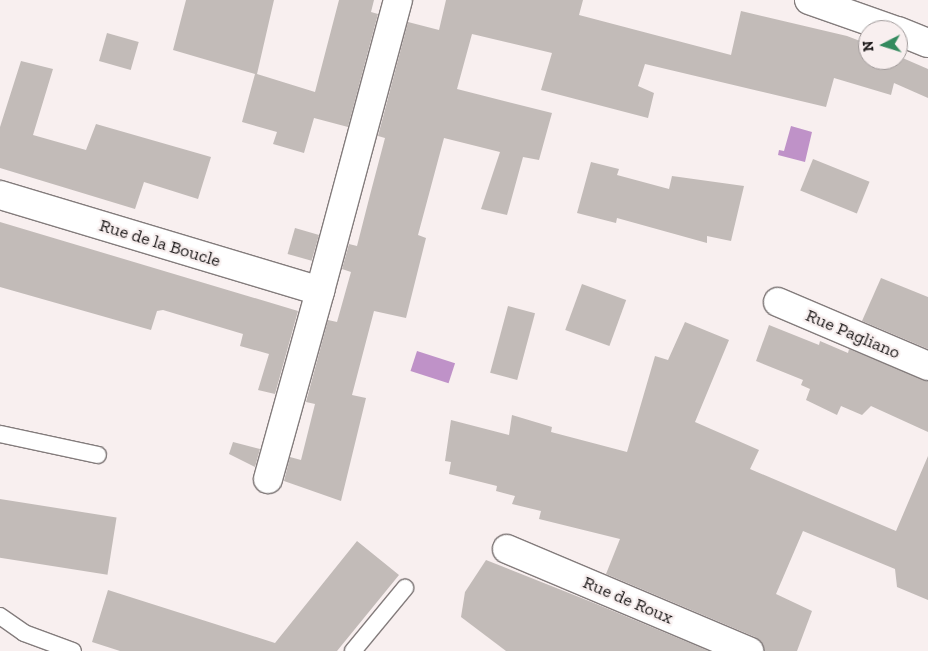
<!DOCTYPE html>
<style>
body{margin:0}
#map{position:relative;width:928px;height:651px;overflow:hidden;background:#f8efef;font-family:"Zilla Slab",serif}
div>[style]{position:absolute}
.water>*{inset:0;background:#bf92c8;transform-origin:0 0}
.building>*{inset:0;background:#c2bbb8;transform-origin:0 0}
.roads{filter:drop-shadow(1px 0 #837c7c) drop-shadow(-1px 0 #837c7c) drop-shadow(0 1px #837c7c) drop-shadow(0 -1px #837c7c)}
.service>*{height:16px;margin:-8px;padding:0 8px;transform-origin:8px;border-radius:8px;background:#fff}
.minor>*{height:28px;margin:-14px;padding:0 14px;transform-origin:14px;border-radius:14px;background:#fff}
span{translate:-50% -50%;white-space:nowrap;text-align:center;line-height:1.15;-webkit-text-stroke:4.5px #f8efef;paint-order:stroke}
.street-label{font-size:18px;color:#1d1a1a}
.north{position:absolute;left:858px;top:20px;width:50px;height:50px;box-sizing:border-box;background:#f8efef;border:1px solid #a09a9a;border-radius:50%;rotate:265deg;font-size:14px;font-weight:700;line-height:20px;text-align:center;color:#1d1a1a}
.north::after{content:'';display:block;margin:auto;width:18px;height:22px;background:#338a5e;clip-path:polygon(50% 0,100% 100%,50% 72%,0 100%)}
</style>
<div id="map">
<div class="water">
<div style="clip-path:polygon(791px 126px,812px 132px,805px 162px,778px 155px,779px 150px,784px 151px)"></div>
<div style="left:417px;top:351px;width:40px;height:21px;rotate:18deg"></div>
</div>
<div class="building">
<div style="clip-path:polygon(186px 0,274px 0,257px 74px,315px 92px,339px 0,374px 0,371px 12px,378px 14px,348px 127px,314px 118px,304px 153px,273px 144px,277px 132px,242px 122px,255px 74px,173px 50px)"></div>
<div style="clip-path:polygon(446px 0,583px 0,579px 15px,731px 55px,741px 11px,847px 36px,868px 44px,868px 60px,898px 60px,898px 56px,928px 69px,928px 98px,894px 83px,891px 95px,834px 78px,826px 107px,645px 64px,638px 86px,654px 93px,648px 118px,541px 90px,552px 53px,472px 34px,457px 89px,552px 113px,539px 160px,523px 157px,507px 215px,481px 209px,500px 152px,444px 138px,418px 235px,426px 238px,406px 318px,374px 311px,352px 395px,366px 398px,341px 501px,284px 481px,290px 457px,301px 460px,315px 404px,306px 402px,328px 320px,337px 322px,351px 272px,342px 269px,349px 244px,357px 246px,370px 195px,385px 138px,378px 136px,408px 22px,439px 30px)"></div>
<div style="left:107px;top:33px;width:33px;height:29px;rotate:16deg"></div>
<div style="clip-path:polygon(21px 61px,53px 69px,33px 135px,86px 150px,96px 124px,211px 157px,198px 199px,144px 182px,135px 209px,0 168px,0 127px)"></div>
<div style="left:813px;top:159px;width:61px;height:34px;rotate:22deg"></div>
<div style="clip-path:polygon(591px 162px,619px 169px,617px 175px,669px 189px,672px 176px,744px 186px,731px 241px,707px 236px,707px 243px,617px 218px,616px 223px,577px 213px)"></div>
<div style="clip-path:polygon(0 222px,298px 311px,275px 394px,258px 390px,269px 354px,240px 346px,243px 334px,163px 310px,157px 311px,151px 330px,0 287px)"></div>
<div style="left:295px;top:228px;width:25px;height:27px;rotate:16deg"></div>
<div style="clip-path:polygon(881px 278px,928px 297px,928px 349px,862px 321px)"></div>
<div style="left:582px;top:284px;width:47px;height:49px;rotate:20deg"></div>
<div style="left:508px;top:306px;width:28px;height:69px;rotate:15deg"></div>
<div style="clip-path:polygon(685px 322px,729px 340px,695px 422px,759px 450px,750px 469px,896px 531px,928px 456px,928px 600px,897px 587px,895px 569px,803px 531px,776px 594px,812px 611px,797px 651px,764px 651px,755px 637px,606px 574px,620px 539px,539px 519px,541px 511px,512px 504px,515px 496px,496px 491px,497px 486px,449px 474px,451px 462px,445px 461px,451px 420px,509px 435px,512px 415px,552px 427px,551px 432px,627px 452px,655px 356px,668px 360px)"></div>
<div style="clip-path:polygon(769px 325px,819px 345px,820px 341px,848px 353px,849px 349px,928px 381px,928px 432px,871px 406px,862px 415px,841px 406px,837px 415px,806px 400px,810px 389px,801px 385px,803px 380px,756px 361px)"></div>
<div style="clip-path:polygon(233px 442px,260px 449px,255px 467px,229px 454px)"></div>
<div style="left:0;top:499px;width:118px;height:58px;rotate:9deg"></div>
<div style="clip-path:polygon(357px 541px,399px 575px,337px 651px,120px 651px,92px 642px,108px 590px,275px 643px)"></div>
<div style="clip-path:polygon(486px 560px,594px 603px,709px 651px,506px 651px,461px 617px,465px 592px)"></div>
</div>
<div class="roads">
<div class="service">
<div style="left:0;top:434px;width:100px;rotate:12.1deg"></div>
<div style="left:0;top:616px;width:29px;rotate:35deg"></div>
<div style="left:24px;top:633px;width:52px;rotate:20.2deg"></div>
<div style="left:353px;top:651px;width:82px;rotate:-50.5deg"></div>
</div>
<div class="minor">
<div style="left:809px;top:0;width:90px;rotate:19.4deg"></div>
<div style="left:898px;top:31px;width:32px;rotate:22deg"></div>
<div style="left:0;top:195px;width:334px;rotate:16.7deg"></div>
<div style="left:320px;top:291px;width:301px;rotate:-75deg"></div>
<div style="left:778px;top:302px;width:163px;rotate:23.1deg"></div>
<div style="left:268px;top:479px;width:195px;rotate:-74.5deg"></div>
<div style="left:507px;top:549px;width:263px;rotate:22.9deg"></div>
</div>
</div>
<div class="street-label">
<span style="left:160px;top:243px;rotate:17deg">Rue de la Boucle</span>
<span style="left:853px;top:334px;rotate:23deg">Rue Pagliano</span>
<span style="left:628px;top:600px;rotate:23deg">Rue de Roux</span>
</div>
<div class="north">N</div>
</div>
